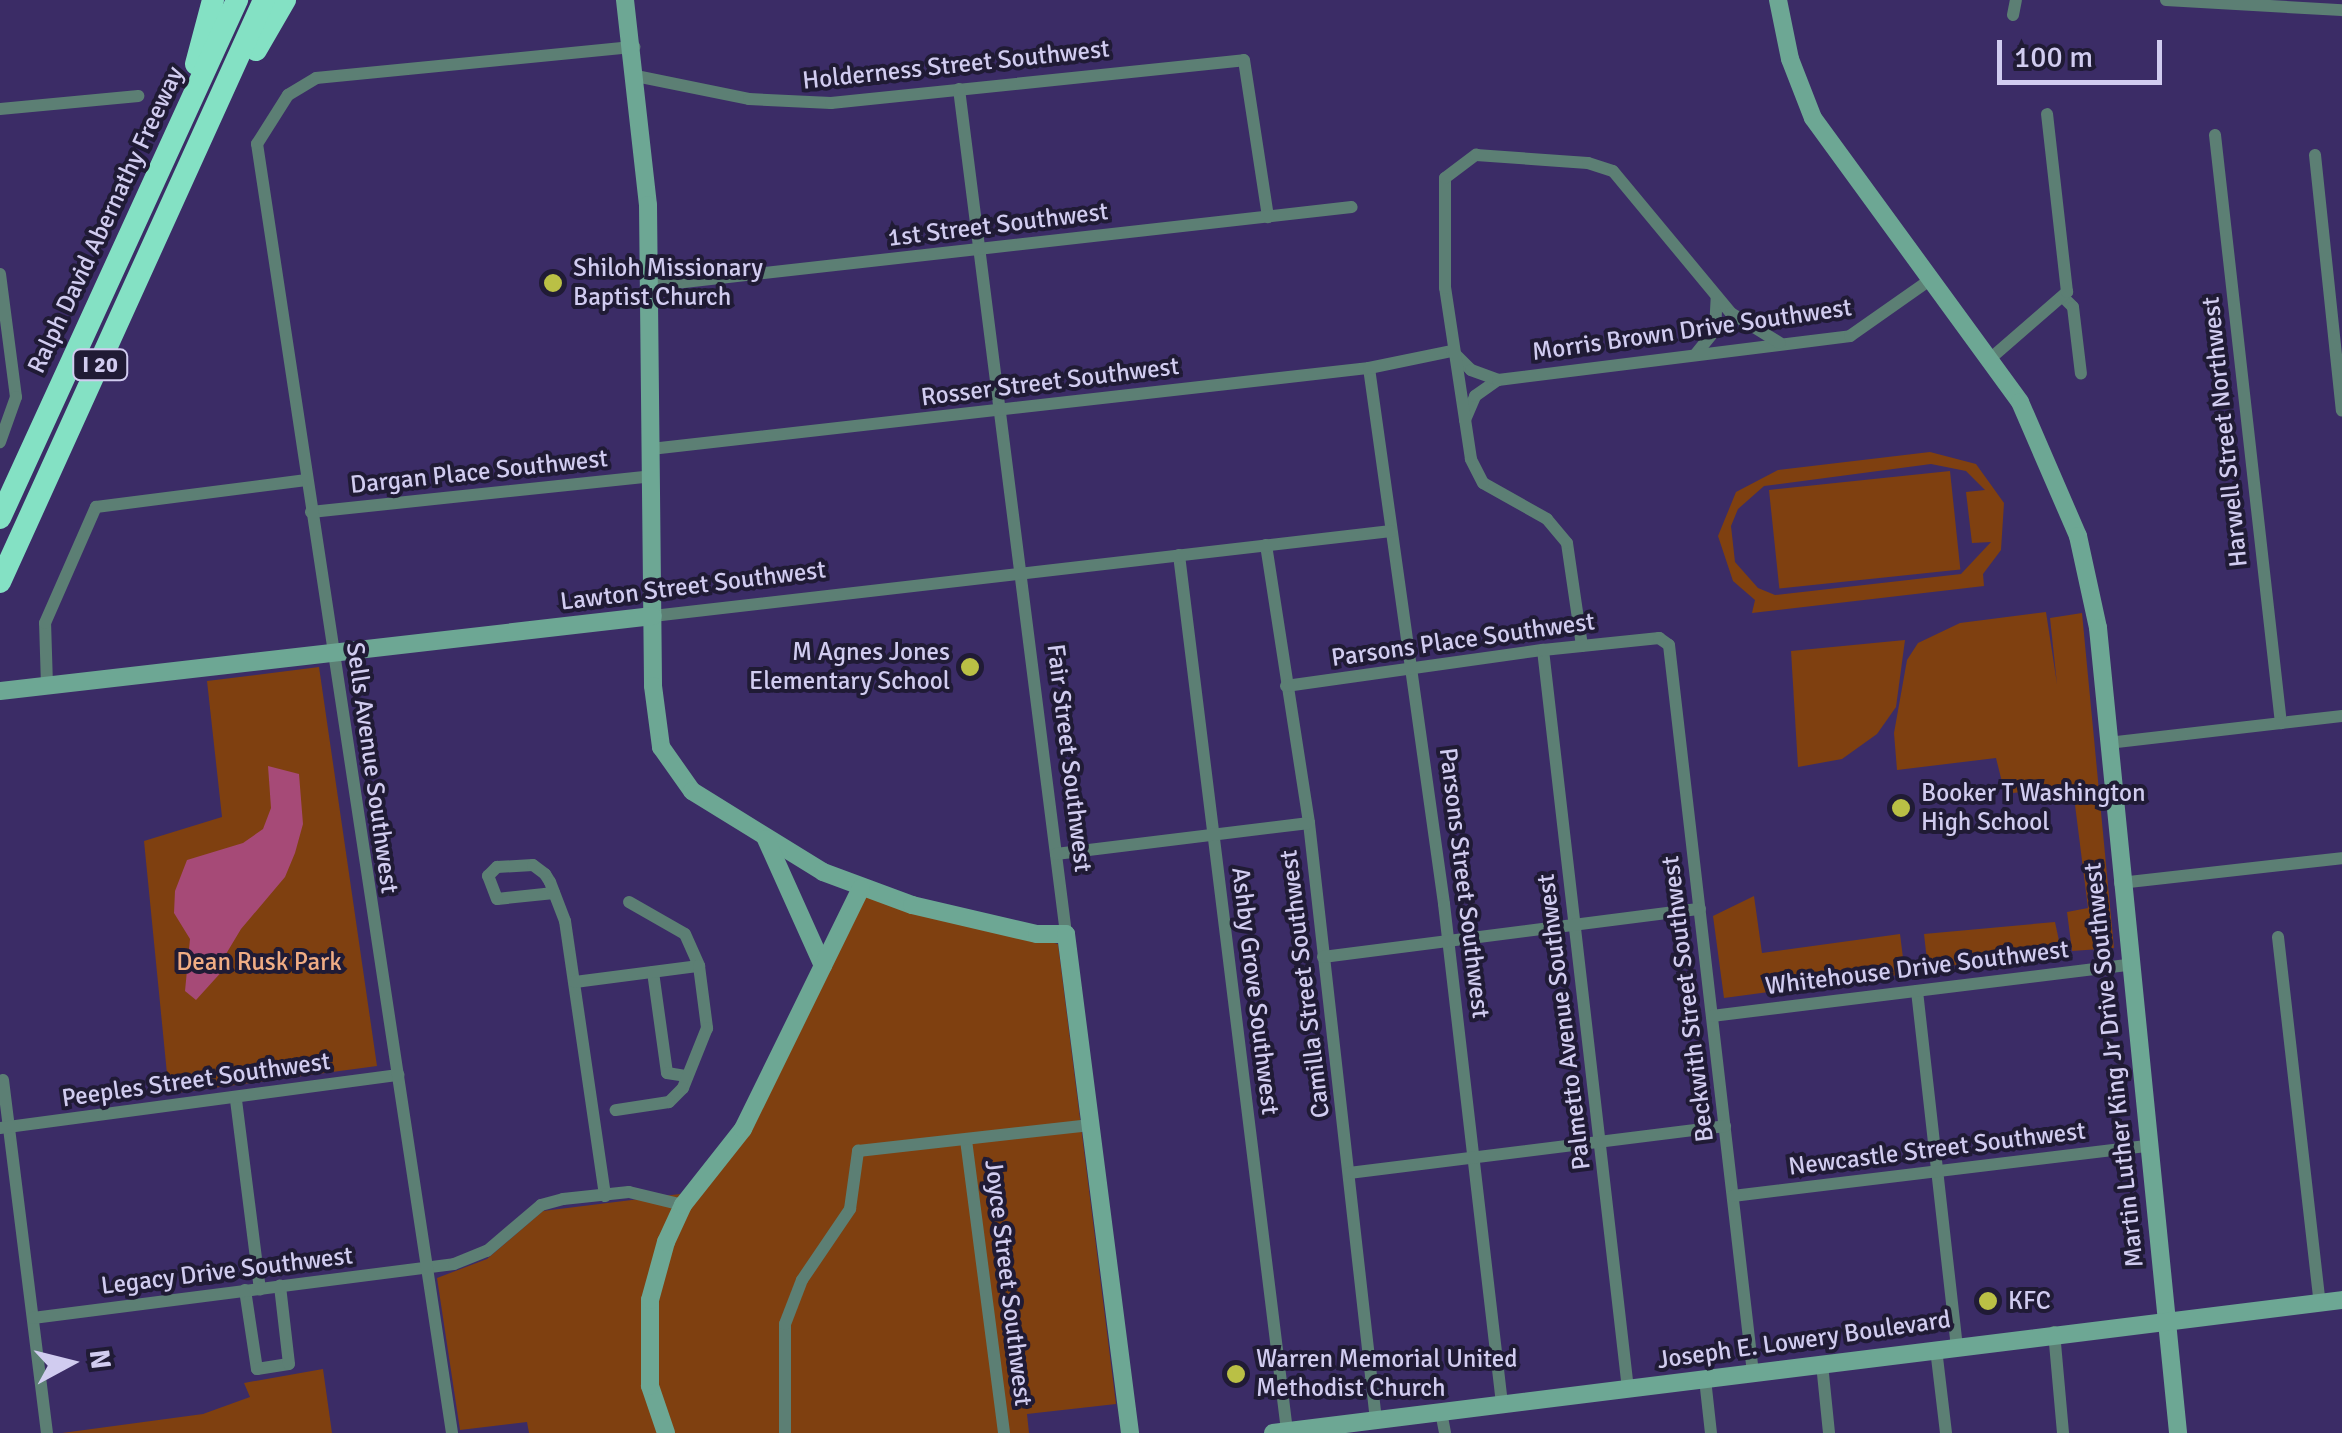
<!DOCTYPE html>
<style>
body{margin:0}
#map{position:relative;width:2342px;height:1433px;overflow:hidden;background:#3b2c66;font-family:Signika,sans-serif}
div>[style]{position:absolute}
.green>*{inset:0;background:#7f4010;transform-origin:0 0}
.water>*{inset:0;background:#a64a77}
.street>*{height:12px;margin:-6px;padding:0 6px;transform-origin:6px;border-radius:6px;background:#5c7f74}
.secondary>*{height:18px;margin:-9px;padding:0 9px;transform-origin:9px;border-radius:9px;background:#6da794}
.highway>*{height:22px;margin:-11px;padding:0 11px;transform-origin:11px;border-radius:11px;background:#84e1c4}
.dots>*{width:28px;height:28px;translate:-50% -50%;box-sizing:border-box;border:5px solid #201b35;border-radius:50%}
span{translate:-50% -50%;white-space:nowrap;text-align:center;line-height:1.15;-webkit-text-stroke:8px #201b35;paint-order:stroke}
.shield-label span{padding:2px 8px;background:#201b35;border:2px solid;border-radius:8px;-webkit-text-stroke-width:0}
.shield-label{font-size:22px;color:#d1ccf0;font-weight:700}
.street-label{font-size:25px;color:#d1ccf0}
.poi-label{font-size:25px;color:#d1ccf0}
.left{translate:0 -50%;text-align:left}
.right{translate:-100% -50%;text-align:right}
.park-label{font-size:25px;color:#f1ad84}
.north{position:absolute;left:20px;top:1313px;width:100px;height:100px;-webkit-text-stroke:8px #201b35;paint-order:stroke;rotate:83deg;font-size:28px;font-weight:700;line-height:40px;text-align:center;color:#d1ccf0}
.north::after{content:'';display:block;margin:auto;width:35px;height:45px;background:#d1ccf0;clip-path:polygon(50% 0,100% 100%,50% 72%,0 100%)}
.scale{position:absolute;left:1997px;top:40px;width:165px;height:45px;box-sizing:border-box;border:5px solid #d1ccf0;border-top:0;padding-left:12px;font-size:30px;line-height:35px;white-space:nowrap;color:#d1ccf0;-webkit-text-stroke:8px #201b35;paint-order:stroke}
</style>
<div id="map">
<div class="green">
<div style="clip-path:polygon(evenodd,1930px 452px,1976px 464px,2004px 503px,2001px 550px,1983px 574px,1984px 586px,1752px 613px,1755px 600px,1733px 581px,1718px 536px,1736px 492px,1778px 470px,1930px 452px,1931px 464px,1966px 471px,1985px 490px,1966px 492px,1972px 543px,1991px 542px,1961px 574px,1775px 595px,1758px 588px,1735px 562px,1731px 526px,1738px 509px,1764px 486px,1931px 464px)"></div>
<div style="left:1950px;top:471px;width:99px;height:182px;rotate:84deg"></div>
<div style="clip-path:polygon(2046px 612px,2057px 684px,2050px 618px,2082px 613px,2114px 948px,2072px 951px,2067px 912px,2088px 908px,2074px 797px,2031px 802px,2029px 791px,2005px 794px,1996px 758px,1897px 770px,1894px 733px,1907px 660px,1918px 643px,1960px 623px)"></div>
<div style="clip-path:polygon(1905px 640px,1896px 707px,1877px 734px,1842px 759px,1798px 767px,1791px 651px)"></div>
<div style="clip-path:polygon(319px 667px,377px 1066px,169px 1094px,144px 841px,222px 817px,207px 681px)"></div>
<div style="clip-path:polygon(854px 891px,1058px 944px,1116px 1404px,1027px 1414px,1029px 1433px,529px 1433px,527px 1422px,460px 1430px,437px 1278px,487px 1259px,543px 1211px,688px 1193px,751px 1102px)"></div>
<div style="clip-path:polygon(1754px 896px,1762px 953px,1900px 934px,1905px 974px,1724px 998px,1713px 916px)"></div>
<div style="clip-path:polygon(2055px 922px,2061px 950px,1928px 969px,1924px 934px)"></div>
<div style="clip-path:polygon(323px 1369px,332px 1433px,62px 1433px,203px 1414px,250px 1397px,244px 1383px)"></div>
</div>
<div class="water">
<div style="clip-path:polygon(268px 766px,299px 774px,303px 824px,295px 853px,285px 877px,241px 929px,223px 959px,225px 968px,196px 1000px,185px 991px,190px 939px,174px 913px,175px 891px,187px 860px,243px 843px,263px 829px,271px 808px)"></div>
</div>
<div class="street">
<div style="left:2166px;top:0;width:176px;rotate:3.3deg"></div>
<div style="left:2013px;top:15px;width:15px;rotate:-79deg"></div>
<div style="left:636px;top:76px;width:115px;rotate:11.5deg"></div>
<div style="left:749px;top:99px;width:82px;rotate:2.8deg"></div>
<div style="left:831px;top:103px;width:415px;rotate:-5.9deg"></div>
<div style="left:1244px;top:60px;width:159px;rotate:81.3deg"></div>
<div style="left:959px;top:89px;width:852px;rotate:82.78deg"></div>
<div style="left:0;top:109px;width:139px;rotate:-5.4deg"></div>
<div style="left:2215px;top:135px;width:592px;rotate:83.6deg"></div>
<div style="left:2315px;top:155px;width:257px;rotate:84deg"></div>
<div style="left:0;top:274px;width:124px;rotate:82.6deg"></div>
<div style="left:16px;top:397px;width:48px;rotate:109.6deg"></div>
<div style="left:649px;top:286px;width:707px;rotate:-6.41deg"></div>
<div style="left:2065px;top:299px;width:11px;rotate:45deg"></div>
<div style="left:2073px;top:307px;width:67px;rotate:83.2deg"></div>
<div style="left:1695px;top:355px;width:32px;rotate:-51deg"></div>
<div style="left:1715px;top:330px;width:33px;rotate:-87deg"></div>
<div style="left:1991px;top:358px;width:101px;rotate:-41deg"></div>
<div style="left:2067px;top:292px;width:179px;rotate:-96.4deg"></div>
<div style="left:1369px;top:368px;width:541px;rotate:82.03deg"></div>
<div style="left:1444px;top:904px;width:503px;rotate:83.38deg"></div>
<div style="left:1465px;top:420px;width:26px;rotate:-67deg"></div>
<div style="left:1475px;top:396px;width:28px;rotate:-35deg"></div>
<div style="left:651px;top:449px;width:723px;rotate:-6.44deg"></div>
<div style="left:1369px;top:368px;width:85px;rotate:-11.6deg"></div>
<div style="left:1452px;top:351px;width:27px;rotate:45deg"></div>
<div style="left:1471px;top:370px;width:29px;rotate:20deg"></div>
<div style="left:1498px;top:380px;width:355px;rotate:-7.1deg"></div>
<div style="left:1850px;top:336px;width:99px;rotate:-35.1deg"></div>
<div style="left:311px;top:512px;width:342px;rotate:-6deg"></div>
<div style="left:1266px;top:545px;width:281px;rotate:81.2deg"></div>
<div style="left:1309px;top:823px;width:601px;rotate:83.6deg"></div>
<div style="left:1179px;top:555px;width:883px;rotate:82.97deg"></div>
<div style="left:653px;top:616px;width:743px;rotate:-6.57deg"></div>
<div style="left:1582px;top:646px;width:104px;rotate:-98.3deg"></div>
<div style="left:1567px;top:543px;width:31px;rotate:-130deg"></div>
<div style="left:1547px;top:519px;width:73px;rotate:-150.6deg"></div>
<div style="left:1483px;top:483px;width:27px;rotate:-117deg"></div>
<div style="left:1471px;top:459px;width:173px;rotate:-98.6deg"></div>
<div style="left:1445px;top:288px;width:110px;rotate:-90deg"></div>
<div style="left:1445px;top:178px;width:39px;rotate:-37deg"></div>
<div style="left:1476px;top:155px;width:112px;rotate:4.1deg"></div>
<div style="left:1588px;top:163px;width:26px;rotate:18deg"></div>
<div style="left:1613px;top:171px;width:185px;rotate:50.3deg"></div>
<div style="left:1731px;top:313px;width:57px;rotate:31.5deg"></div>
<div style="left:1543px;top:650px;width:744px;rotate:83.44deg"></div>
<div style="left:47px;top:685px;width:62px;rotate:-91.8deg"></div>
<div style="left:45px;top:623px;width:127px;rotate:-66.3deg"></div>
<div style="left:96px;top:507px;width:212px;rotate:-7.3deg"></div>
<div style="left:1286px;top:686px;width:260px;rotate:-8deg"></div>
<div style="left:1543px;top:650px;width:117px;rotate:-5.9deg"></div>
<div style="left:1659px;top:638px;width:12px;rotate:35deg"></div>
<div style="left:1669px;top:645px;width:733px;rotate:83.42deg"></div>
<div style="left:2108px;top:743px;width:236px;rotate:-6.6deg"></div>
<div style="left:1056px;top:854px;width:255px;rotate:-7deg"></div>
<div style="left:2120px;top:883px;width:223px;rotate:-6.4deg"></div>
<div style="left:554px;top:893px;width:57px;rotate:174deg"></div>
<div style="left:497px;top:899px;width:25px;rotate:-111deg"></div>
<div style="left:488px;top:876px;width:13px;rotate:-45deg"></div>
<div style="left:497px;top:867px;width:36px;rotate:-3deg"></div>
<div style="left:533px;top:865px;width:15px;rotate:37deg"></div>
<div style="left:545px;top:874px;width:9px;rotate:58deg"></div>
<div style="left:550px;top:882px;width:42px;rotate:69deg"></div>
<div style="left:565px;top:921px;width:278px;rotate:81.7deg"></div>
<div style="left:629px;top:902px;width:64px;rotate:29.7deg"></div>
<div style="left:685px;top:934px;width:35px;rotate:66deg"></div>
<div style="left:2278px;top:937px;width:368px;rotate:83.5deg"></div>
<div style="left:1323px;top:957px;width:380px;rotate:-7.3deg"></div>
<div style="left:653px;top:972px;width:102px;rotate:82.1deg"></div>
<div style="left:667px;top:1073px;width:20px;rotate:9deg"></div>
<div style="left:575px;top:982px;width:125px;rotate:-7.4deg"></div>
<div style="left:699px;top:966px;width:63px;rotate:82.6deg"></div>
<div style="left:707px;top:1028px;width:65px;rotate:111.8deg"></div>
<div style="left:683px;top:1088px;width:20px;rotate:135deg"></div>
<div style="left:669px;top:1102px;width:54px;rotate:171.4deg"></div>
<div style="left:1917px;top:991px;width:356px;rotate:83.6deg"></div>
<div style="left:1712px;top:1016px;width:418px;rotate:-7deg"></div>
<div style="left:3px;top:1080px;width:356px;rotate:82.9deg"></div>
<div style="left:236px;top:1100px;width:191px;rotate:82.8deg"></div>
<div style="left:0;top:1128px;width:402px;rotate:-7.6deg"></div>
<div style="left:966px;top:1140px;width:295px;rotate:82.6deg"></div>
<div style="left:1349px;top:1173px;width:379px;rotate:-7.1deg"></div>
<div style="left:1733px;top:1196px;width:416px;rotate:-6.9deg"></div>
<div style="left:245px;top:1290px;width:80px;rotate:81.4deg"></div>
<div style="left:257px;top:1369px;width:32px;rotate:-9deg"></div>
<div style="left:289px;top:1364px;width:79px;rotate:-96.6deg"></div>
<div style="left:33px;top:1318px;width:424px;rotate:-7.3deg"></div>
<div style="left:454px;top:1264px;width:35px;rotate:-22deg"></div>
<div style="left:487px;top:1251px;width:71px;rotate:-40.4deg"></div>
<div style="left:541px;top:1205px;width:23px;rotate:-15deg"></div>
<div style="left:563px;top:1199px;width:66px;rotate:-6.1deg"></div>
<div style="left:629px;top:1192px;width:56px;rotate:13.5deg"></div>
<div style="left:2054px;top:1332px;width:101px;rotate:84.9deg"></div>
<div style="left:1936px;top:1349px;width:85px;rotate:83.2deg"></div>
<div style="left:1822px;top:1364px;width:69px;rotate:84.2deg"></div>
<div style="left:1705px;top:1379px;width:54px;rotate:83.7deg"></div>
<div style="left:1441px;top:1412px;width:21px;rotate:79deg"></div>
<div style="left:452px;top:1433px;width:1304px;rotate:-98.6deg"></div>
<div style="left:257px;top:144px;width:58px;rotate:-57.7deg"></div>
<div style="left:288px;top:95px;width:33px;rotate:-31deg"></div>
<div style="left:316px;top:78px;width:320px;rotate:-5.6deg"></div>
<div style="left:785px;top:1433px;width:109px;rotate:-90deg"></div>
<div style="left:785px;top:1324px;width:47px;rotate:-68.9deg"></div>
<div style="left:802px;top:1280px;width:86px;rotate:-55.9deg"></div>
<div style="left:850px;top:1209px;width:59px;rotate:-82.1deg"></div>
<div style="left:858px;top:1151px;width:234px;rotate:-6.4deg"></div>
</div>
<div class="secondary">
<div style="left:625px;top:0;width:206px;rotate:83.6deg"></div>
<div style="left:648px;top:205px;width:481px;rotate:89.4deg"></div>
<div style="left:653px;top:686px;width:62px;rotate:82.5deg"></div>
<div style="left:661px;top:747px;width:54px;rotate:54.8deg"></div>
<div style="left:692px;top:791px;width:154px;rotate:31.7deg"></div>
<div style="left:823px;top:872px;width:95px;rotate:20.3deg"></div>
<div style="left:912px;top:905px;width:128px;rotate:13.1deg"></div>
<div style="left:1037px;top:934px;width:29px"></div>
<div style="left:1066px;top:934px;width:503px;rotate:82.69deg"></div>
<div style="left:1778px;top:0;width:60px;rotate:78.5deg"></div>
<div style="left:1790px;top:59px;width:63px;rotate:68.7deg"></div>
<div style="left:1813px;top:118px;width:351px;rotate:53.9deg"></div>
<div style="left:2020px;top:402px;width:146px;rotate:66.6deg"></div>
<div style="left:2078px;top:536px;width:94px;rotate:77.7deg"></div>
<div style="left:2098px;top:628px;width:809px;rotate:84.32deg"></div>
<div style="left:0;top:691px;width:657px;rotate:-6.55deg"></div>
<div style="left:766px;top:839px;width:139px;rotate:65.8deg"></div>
<div style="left:666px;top:1433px;width:50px;rotate:-108.8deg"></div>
<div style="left:650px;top:1386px;width:86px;rotate:-90deg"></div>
<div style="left:650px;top:1300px;width:60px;rotate:-74.6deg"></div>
<div style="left:666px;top:1242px;width:41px;rotate:-65.3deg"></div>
<div style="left:683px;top:1205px;width:97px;rotate:-51.7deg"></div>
<div style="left:743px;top:1129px;width:268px;rotate:-63.9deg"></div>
<div style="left:1273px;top:1433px;width:1077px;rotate:-7.09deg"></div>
</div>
<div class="highway">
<div style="left:256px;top:50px;width:58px;rotate:-59.9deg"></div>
<div style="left:196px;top:64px;width:66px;rotate:-75.1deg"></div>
<div style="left:0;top:518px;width:570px;rotate:-65.41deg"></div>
<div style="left:0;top:582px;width:639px;rotate:-65.6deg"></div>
</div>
<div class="dots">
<div style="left:553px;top:283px;background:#bac045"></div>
<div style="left:970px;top:667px;background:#bac045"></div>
<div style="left:1901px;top:808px;background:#bac045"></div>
<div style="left:1988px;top:1301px;background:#bac045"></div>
<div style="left:1236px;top:1374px;background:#bac045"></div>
</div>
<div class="shield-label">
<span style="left:100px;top:365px">I 20</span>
</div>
<div class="street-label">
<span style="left:956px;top:65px;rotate:-6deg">Holderness Street Southwest</span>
<span style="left:106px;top:220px;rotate:-65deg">Ralph David Abernathy Freeway</span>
<span style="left:998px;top:225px;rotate:-7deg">1st Street Southwest</span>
<span style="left:1692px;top:330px;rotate:-8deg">Morris Brown Drive Southwest</span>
<span style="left:1050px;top:382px;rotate:-7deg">Rosser Street Southwest</span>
<span style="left:2225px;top:432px;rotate:-96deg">Harwell Street Northwest</span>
<span style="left:479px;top:472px;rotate:-6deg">Dargan Place Southwest</span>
<span style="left:693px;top:586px;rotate:-7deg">Lawton Street Southwest</span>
<span style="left:1463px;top:640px;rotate:-8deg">Parsons Place Southwest</span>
<span style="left:1069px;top:758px;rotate:83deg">Fair Street Southwest</span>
<span style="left:372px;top:768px;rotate:82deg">Sells Avenue Southwest</span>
<span style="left:1464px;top:883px;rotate:83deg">Parsons Street Southwest</span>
<span style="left:1917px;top:968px;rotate:-7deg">Whitehouse Drive Southwest</span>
<span style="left:1305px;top:984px;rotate:-97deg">Camilla Street Southwest</span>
<span style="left:1255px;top:991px;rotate:83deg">Ashby Grove Southwest</span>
<span style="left:1688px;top:999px;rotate:-97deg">Beckwith Street Southwest</span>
<span style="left:1564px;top:1022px;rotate:-97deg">Palmetto Avenue Southwest</span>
<span style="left:2114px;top:1065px;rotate:-96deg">Martin Luther King Jr Drive Southwest</span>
<span style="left:196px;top:1080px;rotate:-8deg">Peeples Street Southwest</span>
<span style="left:1937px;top:1149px;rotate:-7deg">Newcastle Street Southwest</span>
<span style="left:227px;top:1271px;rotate:-7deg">Legacy Drive Southwest</span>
<span style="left:1008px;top:1283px;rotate:83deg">Joyce Street Southwest</span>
<span style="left:1804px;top:1340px;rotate:-8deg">Joseph E. Lowery Boulevard</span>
</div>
<div class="poi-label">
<span class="left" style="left:573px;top:283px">Shiloh Missionary<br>Baptist Church</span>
<span class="right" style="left:950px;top:667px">M Agnes Jones<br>Elementary School</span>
<span class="left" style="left:1921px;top:808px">Booker T Washington<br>High School</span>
<span class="left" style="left:2008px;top:1301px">KFC</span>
<span class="left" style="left:1256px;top:1374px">Warren Memorial United<br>Methodist Church</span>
</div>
<div class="park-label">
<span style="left:259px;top:962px">Dean Rusk Park</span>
</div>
<div class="north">N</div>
<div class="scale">100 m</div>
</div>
